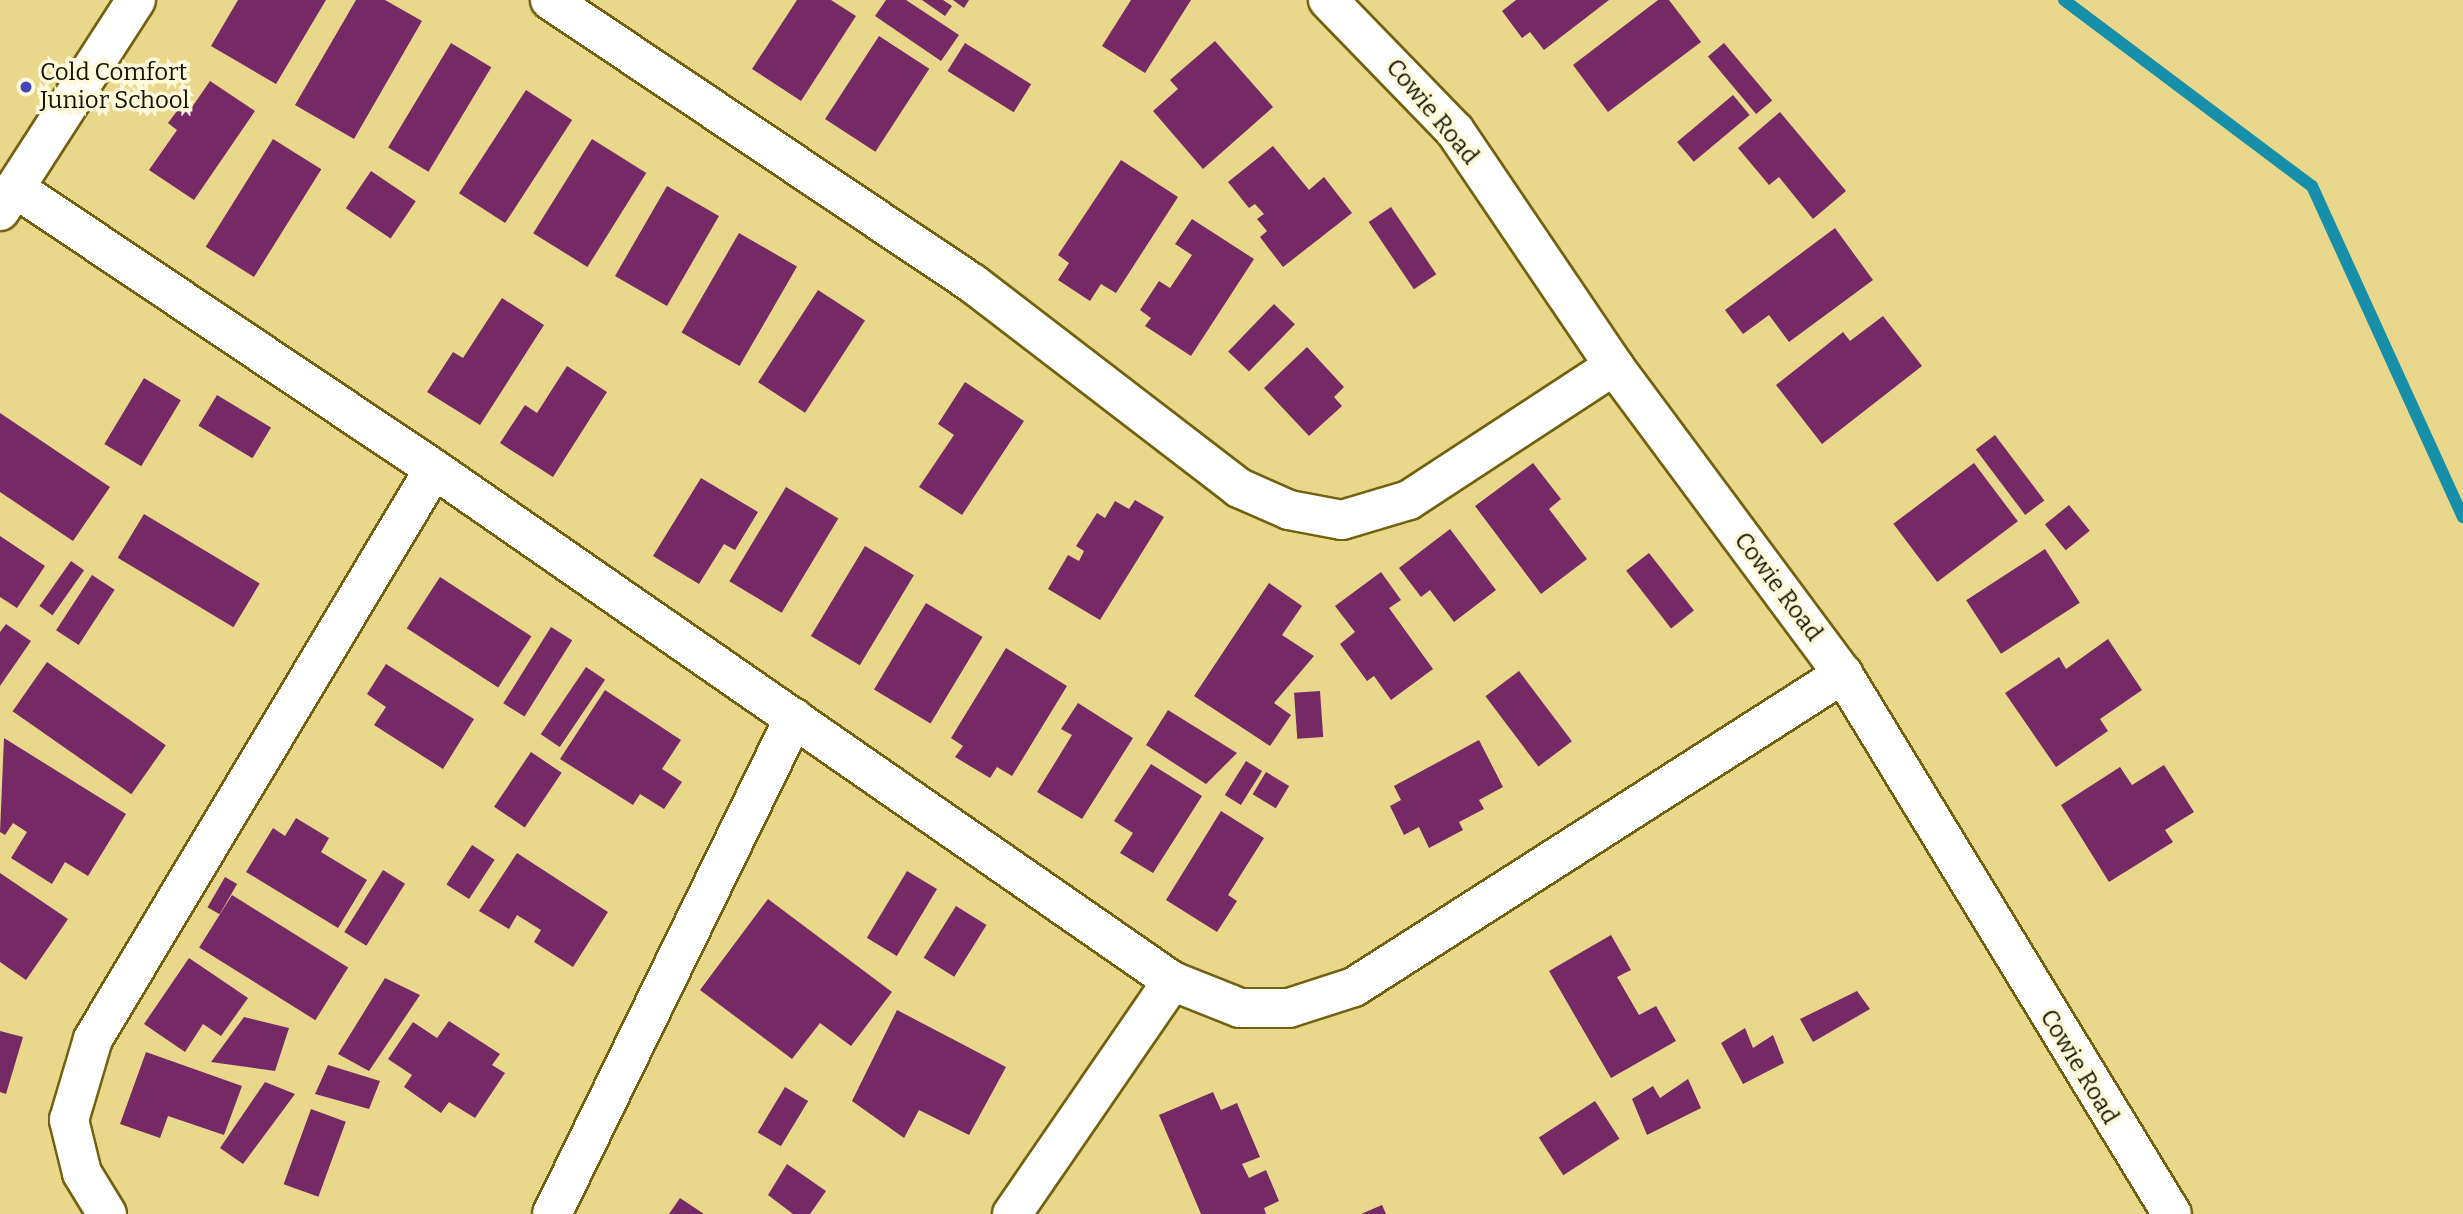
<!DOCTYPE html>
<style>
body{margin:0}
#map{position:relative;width:2463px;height:1214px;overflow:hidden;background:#e9d88c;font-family:Bitter,serif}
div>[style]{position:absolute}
.stream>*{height:12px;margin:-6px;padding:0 6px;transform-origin:6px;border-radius:6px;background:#188fa8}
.building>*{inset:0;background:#752a65;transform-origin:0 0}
.roads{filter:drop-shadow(2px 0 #72610e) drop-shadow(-2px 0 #72610e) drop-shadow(0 2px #72610e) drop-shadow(0 -2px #72610e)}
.minor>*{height:38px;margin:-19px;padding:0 19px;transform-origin:19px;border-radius:19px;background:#fff}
.dots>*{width:19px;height:19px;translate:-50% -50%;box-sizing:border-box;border:4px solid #fff9db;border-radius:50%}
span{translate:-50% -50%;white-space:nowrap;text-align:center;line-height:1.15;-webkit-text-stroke:7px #fff9db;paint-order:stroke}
.poi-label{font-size:24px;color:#171200}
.left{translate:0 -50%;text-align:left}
.street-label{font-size:24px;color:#171200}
</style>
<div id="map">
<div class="stream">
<div style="left:2064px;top:0;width:310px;rotate:36.9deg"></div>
<div style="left:2312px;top:186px;width:364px;rotate:65.5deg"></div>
</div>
<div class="building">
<div style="clip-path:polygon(238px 0,326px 0,276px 84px,211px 46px)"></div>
<div style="clip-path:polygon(356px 0,385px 0,422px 21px,354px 139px,295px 105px)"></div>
<div style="clip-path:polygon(797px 0,831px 0,856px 16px,801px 101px,752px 69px)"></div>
<div style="clip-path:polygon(886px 0,906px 0,959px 35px,941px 61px,875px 16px)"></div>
<div style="clip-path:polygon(922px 0,943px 0,952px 6px,945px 16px)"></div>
<div style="clip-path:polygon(953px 0,969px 0,964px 8px)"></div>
<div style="clip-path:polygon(1131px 0,1191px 0,1145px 73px,1102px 46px)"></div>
<div style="clip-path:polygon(1516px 0,1609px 0,1544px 50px,1530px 32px,1522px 38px,1502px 11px)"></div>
<div style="clip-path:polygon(1658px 0,1669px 0,1701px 42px,1608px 112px,1573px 65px)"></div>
<div style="left:879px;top:36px;width:60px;height:99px;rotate:33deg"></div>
<div style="clip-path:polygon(1215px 41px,1273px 107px,1203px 169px,1153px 111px,1178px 89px,1170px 80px)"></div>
<div style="left:451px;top:43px;width:47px;height:122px;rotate:31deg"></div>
<div style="left:965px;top:43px;width:78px;height:33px;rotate:32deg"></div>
<div style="left:1724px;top:43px;width:75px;height:21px;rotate:50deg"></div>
<div style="clip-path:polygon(210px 81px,255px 111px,194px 200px,149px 170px,177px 130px,168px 123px,180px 107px,188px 113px)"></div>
<div style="left:526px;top:90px;width:55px;height:123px;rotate:33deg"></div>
<div style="left:1733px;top:95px;width:26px;height:73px;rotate:50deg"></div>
<div style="clip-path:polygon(1780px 112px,1846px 191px,1813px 219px,1779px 177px,1769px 185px,1738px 148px)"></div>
<div style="left:273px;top:139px;width:57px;height:127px;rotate:32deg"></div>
<div style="left:592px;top:139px;width:64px;height:111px;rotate:32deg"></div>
<div style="clip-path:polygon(1273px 146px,1309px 190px,1324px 177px,1352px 213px,1283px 267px,1260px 237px,1267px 231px,1257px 219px,1264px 214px,1255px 204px,1249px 208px,1228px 182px)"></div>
<div style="clip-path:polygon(1121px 160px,1178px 197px,1116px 293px,1101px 284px,1090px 301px,1058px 280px,1069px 263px,1058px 255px)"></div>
<div style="left:371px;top:171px;width:54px;height:45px;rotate:34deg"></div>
<div style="left:667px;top:186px;width:60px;height:104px;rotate:30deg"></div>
<div style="left:1391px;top:207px;width:81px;height:27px;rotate:56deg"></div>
<div style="clip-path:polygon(1192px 219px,1254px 259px,1191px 356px,1145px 326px,1151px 318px,1140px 310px,1159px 281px,1170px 288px,1192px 255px,1175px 244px)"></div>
<div style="clip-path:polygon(1835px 228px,1873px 280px,1789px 342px,1769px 315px,1743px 334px,1725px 310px)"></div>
<div style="left:739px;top:233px;width:67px;height:115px;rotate:30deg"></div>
<div style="left:818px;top:290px;width:56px;height:110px;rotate:33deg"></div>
<div style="clip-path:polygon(502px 298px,544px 325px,480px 425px,427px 392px,453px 352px,463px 358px)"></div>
<div style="left:1274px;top:304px;width:29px;height:66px;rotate:44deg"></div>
<div style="clip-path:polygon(1883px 316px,1922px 366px,1822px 444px,1776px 385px,1843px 332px,1850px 341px)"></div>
<div style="clip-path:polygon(1307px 347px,1344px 387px,1334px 397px,1342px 406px,1309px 436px,1264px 388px)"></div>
<div style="clip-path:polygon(567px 366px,607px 392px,553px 477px,500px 443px,525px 405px,537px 413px)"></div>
<div style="left:144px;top:378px;width:43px;height:77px;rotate:31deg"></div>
<div style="clip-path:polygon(965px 382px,1024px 421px,962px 515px,919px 487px,954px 435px,938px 424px)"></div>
<div style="left:217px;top:395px;width:63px;height:36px;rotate:31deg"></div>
<div style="clip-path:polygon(0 413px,110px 487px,73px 541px,0 492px)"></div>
<div style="left:1995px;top:435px;width:82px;height:24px;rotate:53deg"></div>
<div style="clip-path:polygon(1533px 463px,1561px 499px,1549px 509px,1587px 559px,1541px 594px,1475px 506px)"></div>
<div style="left:1974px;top:463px;width:73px;height:101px;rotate:53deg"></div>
<div style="clip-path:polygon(701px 478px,758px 512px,735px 550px,724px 544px,699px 584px,653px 556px)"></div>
<div style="left:786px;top:487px;width:61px;height:110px;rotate:31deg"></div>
<div style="clip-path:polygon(1135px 500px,1164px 517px,1100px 620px,1048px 589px,1068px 555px,1079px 561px,1084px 551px,1076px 546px,1097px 513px,1105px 518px,1115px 501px,1129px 509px)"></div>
<div style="left:2069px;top:505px;width:33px;height:31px;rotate:51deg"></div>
<div style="left:144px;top:514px;width:135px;height:51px;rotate:31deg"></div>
<div style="clip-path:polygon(1450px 529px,1496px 590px,1454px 622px,1430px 590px,1421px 597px,1399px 568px)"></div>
<div style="clip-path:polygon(0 536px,45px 566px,17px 608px,0 597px)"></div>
<div style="left:865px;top:546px;width:57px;height:105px;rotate:31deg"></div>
<div style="left:2045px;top:549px;width:64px;height:94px;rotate:57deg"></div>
<div style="left:1649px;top:553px;width:73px;height:29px;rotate:52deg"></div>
<div style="left:71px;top:561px;width:16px;height:55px;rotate:35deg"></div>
<div style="clip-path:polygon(1381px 572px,1401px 600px,1389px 608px,1433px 669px,1391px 700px,1374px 676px,1367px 681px,1340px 644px,1355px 632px,1335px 606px)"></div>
<div style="left:92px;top:575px;width:27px;height:66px;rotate:33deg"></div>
<div style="left:440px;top:577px;width:109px;height:61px;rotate:33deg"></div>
<div style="clip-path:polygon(1269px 583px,1302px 606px,1282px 635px,1314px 656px,1274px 703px,1291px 715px,1270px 746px,1194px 696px)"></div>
<div style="left:926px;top:603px;width:66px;height:101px;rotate:31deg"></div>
<div style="clip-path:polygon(6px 624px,31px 641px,0 686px,0 632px)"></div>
<div style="left:551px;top:627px;width:25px;height:90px;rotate:32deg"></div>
<div style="clip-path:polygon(2108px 639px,2142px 690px,2100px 719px,2108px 731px,2056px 767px,2005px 693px,2059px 657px,2066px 669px)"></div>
<div style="clip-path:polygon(1006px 648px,1067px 686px,1012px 776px,997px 767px,990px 778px,955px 757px,963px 746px,951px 738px)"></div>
<div style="left:47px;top:662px;width:145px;height:60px;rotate:35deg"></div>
<div style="clip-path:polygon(386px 664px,474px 719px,443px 769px,374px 725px,386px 707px,367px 694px)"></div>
<div style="left:586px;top:667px;width:23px;height:81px;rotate:34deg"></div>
<div style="left:1519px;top:671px;width:88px;height:42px;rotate:53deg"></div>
<div style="clip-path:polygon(605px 690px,681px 740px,662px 769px,682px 782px,664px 809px,640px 794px,633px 805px,560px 759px)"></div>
<div style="left:1320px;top:691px;width:46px;height:26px;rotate:86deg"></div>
<div style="clip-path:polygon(1078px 703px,1133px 738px,1082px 819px,1037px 792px,1072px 735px,1061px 729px)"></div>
<div style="clip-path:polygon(1168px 710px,1237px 753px,1206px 784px,1146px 745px)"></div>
<div style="clip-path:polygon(4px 738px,126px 814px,88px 876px,65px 862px,52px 884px,11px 858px,27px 832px,13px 823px,5px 835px,0 832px)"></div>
<div style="clip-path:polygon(1479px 740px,1503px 787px,1479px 800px,1484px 809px,1459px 822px,1463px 830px,1429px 848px,1419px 827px,1404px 835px,1390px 806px,1401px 800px,1394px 786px)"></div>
<div style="left:531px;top:752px;width:37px;height:66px;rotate:34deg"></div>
<div style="left:1246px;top:761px;width:19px;height:40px;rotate:32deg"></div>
<div style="clip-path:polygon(1151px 764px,1202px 796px,1153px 873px,1120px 853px,1133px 833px,1114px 821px)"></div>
<div style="clip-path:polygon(2164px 765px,2194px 812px,2165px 830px,2173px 842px,2109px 882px,2061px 805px,2120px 767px,2132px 785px)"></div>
<div style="left:1266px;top:772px;width:27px;height:26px;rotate:31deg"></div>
<div style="clip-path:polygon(1221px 811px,1264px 838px,1228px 895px,1237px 901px,1217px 932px,1166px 900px)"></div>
<div style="clip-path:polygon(296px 818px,329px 838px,321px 852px,367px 880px,338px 928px,246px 872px,273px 828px,285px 836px)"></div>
<div style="left:472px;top:845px;width:27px;height:47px;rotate:33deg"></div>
<div style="clip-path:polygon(517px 853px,608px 912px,573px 967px,534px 942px,541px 930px,517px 915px,509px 929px,479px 911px)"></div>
<div style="left:383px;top:870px;width:26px;height:73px;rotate:32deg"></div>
<div style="left:907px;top:871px;width:35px;height:78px;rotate:31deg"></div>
<div style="clip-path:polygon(0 873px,68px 919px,26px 980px,0 962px)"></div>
<div style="left:225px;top:877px;width:14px;height:35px;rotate:30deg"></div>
<div style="left:232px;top:895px;width:137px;height:62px;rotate:32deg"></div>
<div style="clip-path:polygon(768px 899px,892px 992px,851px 1046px,820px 1023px,792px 1059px,700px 990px)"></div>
<div style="left:956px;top:906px;width:36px;height:61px;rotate:32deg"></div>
<div style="clip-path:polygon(1611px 935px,1631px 970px,1617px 977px,1639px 1015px,1656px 1006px,1676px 1041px,1611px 1078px,1549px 971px)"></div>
<div style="clip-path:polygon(189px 958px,248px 998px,221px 1036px,203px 1024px,185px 1052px,144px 1024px)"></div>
<div style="clip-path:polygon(385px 978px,420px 995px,369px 1071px,338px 1054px)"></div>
<div style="clip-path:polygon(1857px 991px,1870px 1009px,1813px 1042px,1800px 1019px)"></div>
<div style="clip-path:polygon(897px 1010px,1006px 1067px,969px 1135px,919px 1110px,904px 1138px,852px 1101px)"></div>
<div style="clip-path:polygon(244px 1017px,289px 1028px,275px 1071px,211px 1062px)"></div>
<div style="clip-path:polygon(449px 1021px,500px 1054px,492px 1065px,505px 1073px,475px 1118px,449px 1102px,441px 1113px,404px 1087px,412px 1075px,388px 1059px,413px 1022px,437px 1038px)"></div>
<div style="clip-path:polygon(1745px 1028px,1753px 1048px,1773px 1035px,1784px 1063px,1743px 1084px,1721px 1043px)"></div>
<div style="clip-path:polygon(0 1031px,23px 1037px,6px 1094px,0 1092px)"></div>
<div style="clip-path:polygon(146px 1052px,242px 1086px,224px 1135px,168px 1116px,160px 1138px,120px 1124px)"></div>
<div style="clip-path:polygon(328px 1065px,380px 1081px,369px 1109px,315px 1094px)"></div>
<div style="clip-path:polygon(1688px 1079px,1701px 1108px,1647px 1135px,1632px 1099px,1653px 1086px,1660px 1098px)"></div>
<div style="clip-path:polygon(265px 1082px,295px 1094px,243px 1164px,220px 1148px)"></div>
<div style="left:785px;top:1087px;width:27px;height:53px;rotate:31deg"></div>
<div style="clip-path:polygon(1213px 1092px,1221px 1110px,1237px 1103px,1260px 1157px,1242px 1164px,1249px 1178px,1266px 1170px,1279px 1201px,1264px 1208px,1266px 1214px,1201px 1214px,1159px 1115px)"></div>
<div style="left:1595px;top:1101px;width:45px;height:67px;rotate:57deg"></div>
<div style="left:311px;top:1109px;width:37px;height:80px;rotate:20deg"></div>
<div style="clip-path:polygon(787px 1164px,826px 1191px,810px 1214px,793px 1214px,768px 1195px)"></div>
<div style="clip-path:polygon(680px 1198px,704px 1214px,669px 1214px)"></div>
<div style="clip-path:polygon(1382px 1205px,1386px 1214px,1361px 1214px)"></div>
</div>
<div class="roads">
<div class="minor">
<div style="left:550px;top:0;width:508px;rotate:33.85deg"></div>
<div style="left:972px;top:283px;width:337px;rotate:37.5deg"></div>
<div style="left:1239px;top:488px;width:55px;rotate:23.7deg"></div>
<div style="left:1289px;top:510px;width:54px;rotate:10.7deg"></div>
<div style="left:1342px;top:520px;width:70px;rotate:-16.6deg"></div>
<div style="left:1409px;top:500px;width:245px;rotate:-33.2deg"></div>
<div style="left:1328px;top:0;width:182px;rotate:45.9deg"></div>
<div style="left:1455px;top:131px;width:284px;rotate:55.9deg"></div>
<div style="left:1614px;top:366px;width:384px;rotate:53.4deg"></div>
<div style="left:1843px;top:674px;width:632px;rotate:58.65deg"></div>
<div style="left:15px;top:188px;width:505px;rotate:33.85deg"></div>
<div style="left:434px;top:469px;width:898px;rotate:34.75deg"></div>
<div style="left:1172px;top:981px;width:73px;rotate:21.7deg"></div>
<div style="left:1240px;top:1008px;width:49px"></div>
<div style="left:1289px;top:1008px;width:68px;rotate:-17.9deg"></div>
<div style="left:1354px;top:987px;width:581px;rotate:-32.62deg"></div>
<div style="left:0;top:211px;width:251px;rotate:-57.2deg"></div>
<div style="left:107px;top:1214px;width:48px;rotate:-121.4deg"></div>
<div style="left:82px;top:1173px;width:55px;rotate:-103.8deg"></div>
<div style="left:69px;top:1120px;width:84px;rotate:-73.5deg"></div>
<div style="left:93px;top:1039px;width:664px;rotate:-59.11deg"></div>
<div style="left:552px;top:1214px;width:552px;rotate:-63.99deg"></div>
<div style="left:1012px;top:1214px;width:283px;rotate:-55.5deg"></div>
</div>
</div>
<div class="dots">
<div style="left:26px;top:87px;background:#4545bb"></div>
</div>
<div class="poi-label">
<span class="left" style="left:40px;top:87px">Cold Comfort<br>Junior School</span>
</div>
<div class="street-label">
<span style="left:1432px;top:112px;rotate:50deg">Cowie Road</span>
<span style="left:1778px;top:587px;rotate:53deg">Cowie Road</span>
<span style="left:2079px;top:1067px;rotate:59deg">Cowie Road</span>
</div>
</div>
